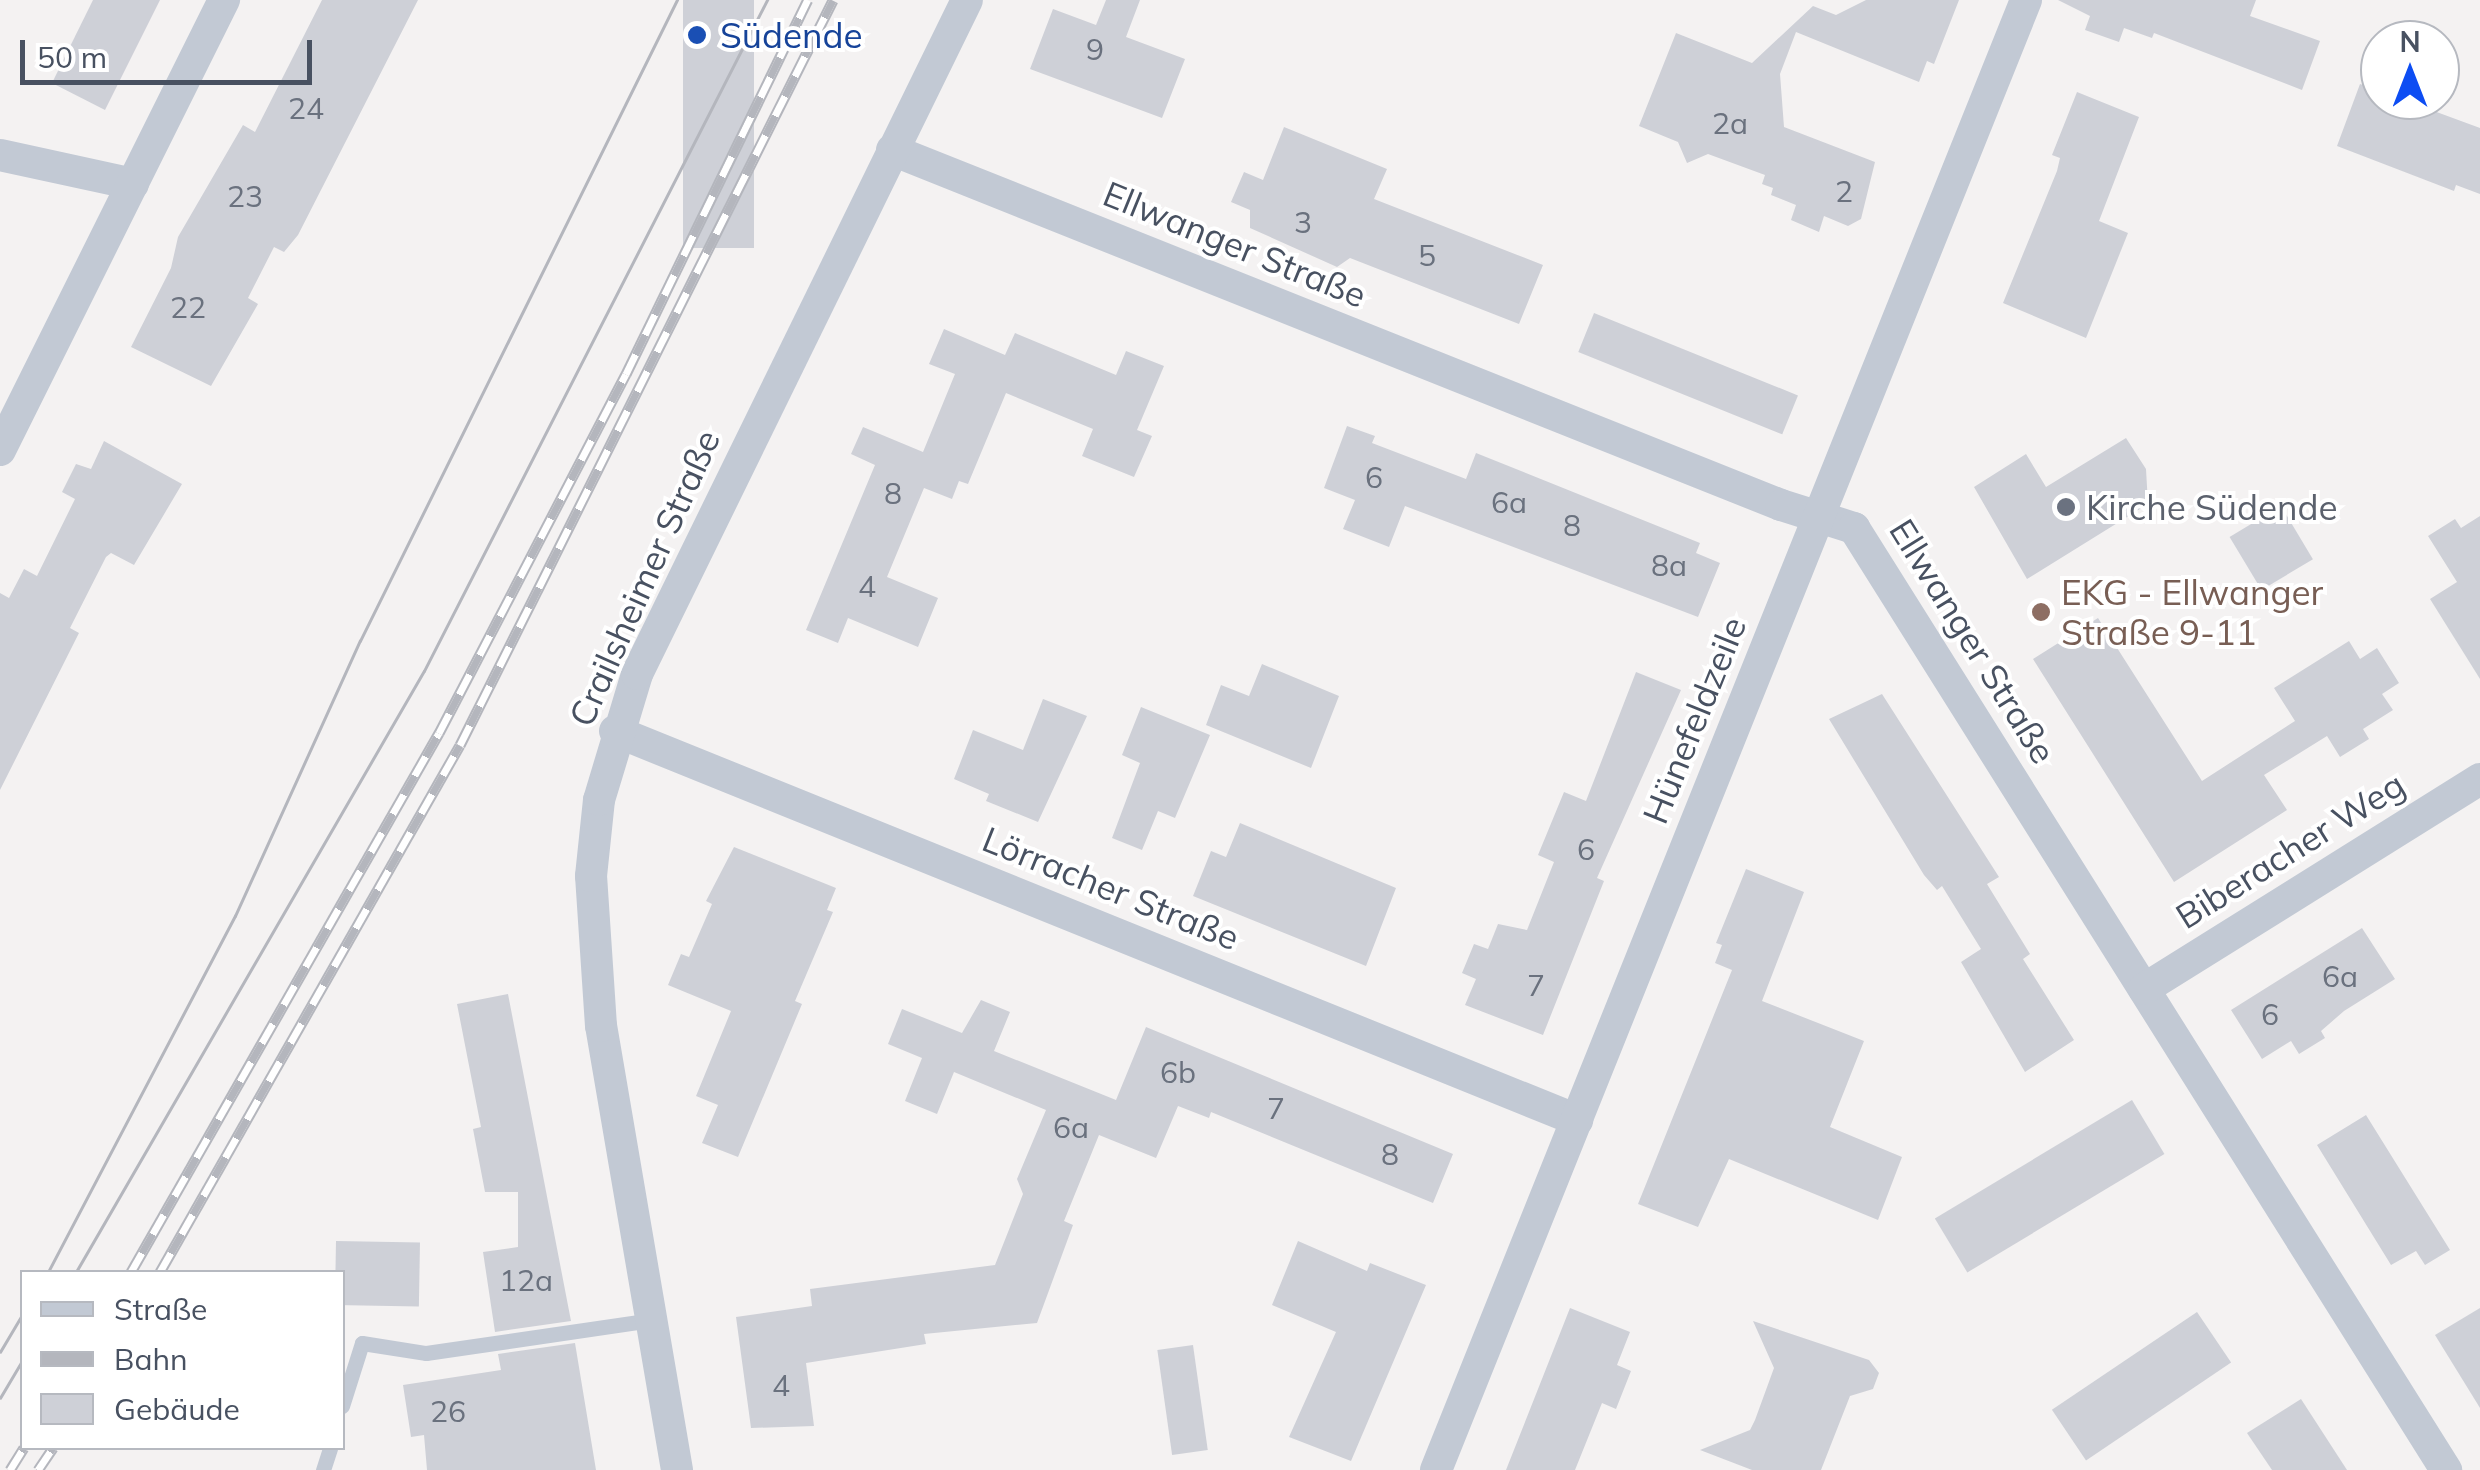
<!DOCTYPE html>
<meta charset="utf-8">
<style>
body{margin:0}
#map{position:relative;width:2480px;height:1470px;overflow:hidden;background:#f4f2f2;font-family:Mulish,sans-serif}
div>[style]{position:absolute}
.building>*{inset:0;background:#ced0d7;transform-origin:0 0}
.service>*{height:15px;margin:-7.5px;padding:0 7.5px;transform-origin:7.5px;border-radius:7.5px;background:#c2c9d4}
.minor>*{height:32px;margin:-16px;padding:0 16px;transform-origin:16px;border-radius:16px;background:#c2c9d4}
.tram>*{height:2.5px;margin:-1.25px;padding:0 1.25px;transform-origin:1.25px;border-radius:1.25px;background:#b4b6bd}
.rail>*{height:11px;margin-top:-5.5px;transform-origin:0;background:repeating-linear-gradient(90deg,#fff 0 22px,#b4b6bd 0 44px);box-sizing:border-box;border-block:2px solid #b4b6bd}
.dots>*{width:28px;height:28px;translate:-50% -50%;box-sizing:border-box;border:5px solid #fff;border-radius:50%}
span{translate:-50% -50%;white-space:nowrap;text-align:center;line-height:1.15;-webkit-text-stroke:8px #fff;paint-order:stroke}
.number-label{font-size:30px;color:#6a717e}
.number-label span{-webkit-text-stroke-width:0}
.transit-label{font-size:35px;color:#164399}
.left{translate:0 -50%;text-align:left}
.street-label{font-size:35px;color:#485161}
.worship-label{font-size:35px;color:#5b616d}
.education-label{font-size:35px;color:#785e54}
.legend{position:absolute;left:20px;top:1270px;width:325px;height:180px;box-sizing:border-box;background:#fff;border:2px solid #b6b9c0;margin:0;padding:12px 18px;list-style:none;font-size:30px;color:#485161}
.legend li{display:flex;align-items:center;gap:20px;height:50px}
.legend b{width:50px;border:2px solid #b6b9c0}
.north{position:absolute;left:2360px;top:20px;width:100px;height:100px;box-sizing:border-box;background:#fff;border:2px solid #b6b9c0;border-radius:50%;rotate:0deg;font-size:28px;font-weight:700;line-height:40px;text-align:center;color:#485161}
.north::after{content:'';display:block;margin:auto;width:35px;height:45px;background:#0d4df3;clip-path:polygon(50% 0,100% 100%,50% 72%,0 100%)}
.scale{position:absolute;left:20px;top:40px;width:292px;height:45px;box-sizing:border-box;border:5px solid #485161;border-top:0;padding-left:12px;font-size:30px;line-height:35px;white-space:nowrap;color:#485161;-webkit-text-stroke:8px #fff;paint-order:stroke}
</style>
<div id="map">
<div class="building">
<div style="clip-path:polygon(93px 0,160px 0,105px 110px,52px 83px)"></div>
<div style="clip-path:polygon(322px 0,418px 0,298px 235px,284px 252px,274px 247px,248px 298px,258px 304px,211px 386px,131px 347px,171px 268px,178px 237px,243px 125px,255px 132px)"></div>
<div style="left:683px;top:0;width:71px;height:248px"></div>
<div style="clip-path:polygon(1106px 0,1140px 0,1126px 37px,1185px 59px,1162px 118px,1030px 69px,1053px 9px,1096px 25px)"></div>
<div style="clip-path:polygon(1866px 0,1959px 0,1934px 64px,1927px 61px,1919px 82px,1796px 32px,1780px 74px,1784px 127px,1875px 162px,1861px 219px,1848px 226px,1824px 216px,1819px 232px,1791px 220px,1796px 205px,1771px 195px,1773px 188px,1762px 184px,1765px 175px,1708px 154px,1687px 163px,1678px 142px,1639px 126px,1676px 33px,1752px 63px,1813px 6px,1836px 15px)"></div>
<div style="clip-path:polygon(2058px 0,2256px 0,2250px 16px,2320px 41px,2302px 90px,2154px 33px,2152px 38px,2124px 28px,2119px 42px,2085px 30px,2090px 16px)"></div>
<div style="clip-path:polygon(2360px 84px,2380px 91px,2380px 100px,2404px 100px,2480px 128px,2480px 194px,2456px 185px,2454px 191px,2337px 146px)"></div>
<div style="clip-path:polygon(2077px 92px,2139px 117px,2099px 221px,2128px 233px,2086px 338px,2003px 303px,2057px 171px,2060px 158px,2052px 155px)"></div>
<div style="clip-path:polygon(1284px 127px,1387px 169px,1374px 199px,1543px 265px,1519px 324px,1350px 258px,1337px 267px,1250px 228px,1250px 210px,1231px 202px,1244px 172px,1263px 180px)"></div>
<div style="left:1594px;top:313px;width:220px;height:42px;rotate:22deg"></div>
<div style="clip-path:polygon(944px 329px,1005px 355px,1015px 333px,1116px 375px,1126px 351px,1164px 366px,1137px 430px,1152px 436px,1134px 477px,1082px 456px,1093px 429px,1006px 393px,968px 484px,959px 481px,952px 499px,924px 488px,887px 577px,938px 598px,918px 647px,848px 618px,838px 643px,806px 630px,875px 465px,851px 454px,863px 427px,923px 452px,955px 374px,929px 364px)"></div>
<div style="clip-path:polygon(1347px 426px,1375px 436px,1372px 443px,1466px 479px,1476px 453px,1700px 543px,1696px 553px,1720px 563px,1698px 617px,1405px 506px,1389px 547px,1343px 529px,1355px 500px,1324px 488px)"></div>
<div style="clip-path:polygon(2126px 438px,2146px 469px,2148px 504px,2027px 579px,1974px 487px,2026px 454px,2046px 487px)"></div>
<div style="clip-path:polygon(104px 441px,182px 484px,134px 565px,111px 553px,106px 557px,70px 628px,79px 633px,0 790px,0 593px,9px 598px,24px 569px,37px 576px,75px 499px,62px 492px,76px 464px,91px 469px)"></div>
<div style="left:2281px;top:506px;width:62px;height:60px;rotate:59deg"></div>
<div style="clip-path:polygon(2480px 516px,2480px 679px,2430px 599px,2457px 582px,2428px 536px,2455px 519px,2461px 528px)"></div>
<div style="clip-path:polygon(2098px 618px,2202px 781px,2295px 721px,2274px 688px,2349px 641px,2360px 659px,2377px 648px,2399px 683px,2382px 694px,2393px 710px,2363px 729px,2369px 739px,2340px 757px,2327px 736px,2264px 775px,2287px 810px,2174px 882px,2033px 659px)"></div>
<div style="clip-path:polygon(1262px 664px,1339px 696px,1311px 768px,1206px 725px,1221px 685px,1249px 696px)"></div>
<div style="clip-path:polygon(1636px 672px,1681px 690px,1597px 878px,1604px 881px,1543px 1035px,1465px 1005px,1476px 979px,1462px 973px,1474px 944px,1488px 949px,1498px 924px,1527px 930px,1554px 862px,1538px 855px,1564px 792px,1586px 801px)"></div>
<div style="clip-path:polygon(1882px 694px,1999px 877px,1987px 884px,2030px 954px,2023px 959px,2074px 1040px,2025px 1072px,1961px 962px,1981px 949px,1942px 886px,1937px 890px,1924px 875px,1829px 719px)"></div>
<div style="clip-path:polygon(1043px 699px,1087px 716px,1038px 822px,986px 801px,989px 794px,954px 779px,973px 730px,1023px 750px)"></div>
<div style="clip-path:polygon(1141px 707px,1210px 735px,1175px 818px,1158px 811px,1142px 850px,1112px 838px,1140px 763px,1122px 755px)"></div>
<div style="clip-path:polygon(1240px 823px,1396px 888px,1366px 966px,1193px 896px,1211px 851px,1226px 857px)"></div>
<div style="clip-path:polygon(734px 847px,836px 888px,827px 910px,833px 912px,795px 1001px,802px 1004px,738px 1157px,702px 1143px,718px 1105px,696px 1096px,731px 1011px,668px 985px,681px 954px,689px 957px,712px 904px,706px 901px)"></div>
<div style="clip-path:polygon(1746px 869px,1804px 892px,1762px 1001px,1864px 1041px,1830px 1127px,1902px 1157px,1878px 1220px,1729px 1159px,1698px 1227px,1638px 1204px,1732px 970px,1715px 963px,1722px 945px,1716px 943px)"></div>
<div style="clip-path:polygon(2362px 928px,2395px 979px,2344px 1011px,2321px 1031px,2325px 1038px,2299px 1054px,2291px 1041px,2262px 1059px,2231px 1010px)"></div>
<div style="clip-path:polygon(508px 994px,571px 1321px,495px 1332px,483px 1252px,518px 1247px,518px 1192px,485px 1192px,473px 1129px,481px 1127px,457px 1004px)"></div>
<div style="clip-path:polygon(981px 1000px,1010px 1012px,994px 1051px,1116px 1100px,1146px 1027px,1453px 1154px,1433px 1203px,1211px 1112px,1209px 1118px,1178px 1106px,1156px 1158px,1099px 1135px,1064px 1221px,1073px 1225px,1037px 1323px,924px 1334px,926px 1344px,806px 1363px,814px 1426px,751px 1428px,736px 1317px,812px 1306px,810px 1289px,995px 1265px,1023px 1194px,1017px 1179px,1046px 1110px,954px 1072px,937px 1114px,905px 1101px,922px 1058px,888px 1044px,902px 1009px,962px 1033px)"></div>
<div style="left:2132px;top:1100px;width:63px;height:230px;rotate:59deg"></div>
<div style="clip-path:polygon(2366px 1115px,2450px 1250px,2425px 1265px,2416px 1251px,2391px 1265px,2317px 1145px)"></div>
<div style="left:336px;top:1241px;width:84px;height:64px;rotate:1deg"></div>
<div style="clip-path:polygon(1298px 1241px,1367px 1271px,1370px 1263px,1426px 1285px,1351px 1461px,1289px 1437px,1336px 1332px,1272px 1305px)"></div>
<div style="clip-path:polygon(1570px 1308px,1630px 1332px,1617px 1365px,1631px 1371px,1616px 1409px,1602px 1403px,1575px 1470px,1506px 1470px)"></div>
<div style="clip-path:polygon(2480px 1308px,2480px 1408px,2435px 1335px)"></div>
<div style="left:2197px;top:1312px;width:61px;height:175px;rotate:56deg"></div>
<div style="clip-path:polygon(1753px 1321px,1869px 1360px,1879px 1373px,1873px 1389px,1850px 1396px,1821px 1470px,1752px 1470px,1700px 1450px,1750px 1430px,1755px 1420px,1774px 1368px)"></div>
<div style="clip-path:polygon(575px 1343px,596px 1470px,427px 1470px,424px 1435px,411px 1437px,403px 1385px,501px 1370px,498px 1354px)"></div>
<div style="left:1193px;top:1345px;width:106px;height:36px;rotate:82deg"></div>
<div style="clip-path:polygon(2301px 1399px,2347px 1470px,2272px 1470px,2247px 1433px)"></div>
</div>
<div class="service">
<div style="left:342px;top:1406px;width:66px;rotate:-72.4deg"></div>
<div style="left:362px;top:1343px;width:65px;rotate:8.9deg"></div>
<div style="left:426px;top:1353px;width:229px;rotate:-8.3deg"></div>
<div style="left:323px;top:1470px;width:23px;rotate:-72deg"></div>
</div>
<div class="minor">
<div style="left:892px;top:150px;width:957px;rotate:21.77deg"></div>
<div style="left:1781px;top:505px;width:77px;rotate:17.5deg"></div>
<div style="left:1854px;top:528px;width:1113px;rotate:57.85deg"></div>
<div style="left:0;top:155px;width:136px;rotate:12.3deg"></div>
<div style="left:0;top:450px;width:503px;rotate:-63.54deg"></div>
<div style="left:615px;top:731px;width:1038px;rotate:22.02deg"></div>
<div style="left:2144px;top:989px;width:396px;rotate:-32deg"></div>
<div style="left:677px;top:1470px;width:450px;rotate:-99.7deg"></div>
<div style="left:601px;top:1026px;width:150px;rotate:-93.8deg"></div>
<div style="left:591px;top:876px;width:76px;rotate:-84deg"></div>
<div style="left:599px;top:800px;width:132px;rotate:-73.2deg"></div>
<div style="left:637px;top:674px;width:750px;rotate:-63.91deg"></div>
<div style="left:1436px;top:1470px;width:1584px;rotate:-68.13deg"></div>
</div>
<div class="tram">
<div style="left:48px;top:1272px;width:402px;rotate:-62.3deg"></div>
<div style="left:235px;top:916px;width:302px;rotate:-65.6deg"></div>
<div style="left:360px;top:641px;width:715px;rotate:-63.69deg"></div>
<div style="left:76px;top:1272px;width:694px;rotate:-59.93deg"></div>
<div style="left:424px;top:671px;width:754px;rotate:-62.92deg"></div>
<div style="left:0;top:1352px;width:43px;rotate:-59.3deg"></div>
<div style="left:0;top:1398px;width:43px;rotate:-59.3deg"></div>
</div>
<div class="rail">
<div style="left:131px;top:1272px;width:621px;rotate:-60.26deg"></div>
<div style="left:439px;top:733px;width:405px;rotate:-62.5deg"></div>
<div style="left:626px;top:374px;width:416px;rotate:-64.1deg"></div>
<div style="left:160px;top:1272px;width:606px;rotate:-60.35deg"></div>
<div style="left:460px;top:745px;width:833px;rotate:-63.4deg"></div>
<div style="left:10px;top:1470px;width:26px;rotate:-58deg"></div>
<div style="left:38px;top:1470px;width:27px;rotate:-56deg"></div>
</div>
<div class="dots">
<div style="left:697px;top:35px;background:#1a4fb4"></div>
<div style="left:2066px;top:507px;background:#6b7280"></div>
<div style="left:2041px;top:612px;background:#8d6e63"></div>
</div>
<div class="number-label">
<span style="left:1095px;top:49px">9</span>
<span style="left:306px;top:108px">24</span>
<span style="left:1730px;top:123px">2a</span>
<span style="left:1844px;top:191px">2</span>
<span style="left:245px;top:196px">23</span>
<span style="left:1303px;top:222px">3</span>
<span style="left:1427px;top:255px">5</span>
<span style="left:188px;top:307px">22</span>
<span style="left:1374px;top:477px">6</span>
<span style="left:893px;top:493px">8</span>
<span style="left:1509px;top:502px">6a</span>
<span style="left:1572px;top:525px">8</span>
<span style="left:1669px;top:565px">8a</span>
<span style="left:867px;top:586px">4</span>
<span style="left:1586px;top:849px">6</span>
<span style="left:2340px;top:976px">6a</span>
<span style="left:1536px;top:985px">7</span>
<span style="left:2270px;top:1014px">6</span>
<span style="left:1178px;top:1072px">6b</span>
<span style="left:1276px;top:1108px">7</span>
<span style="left:1071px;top:1127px">6a</span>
<span style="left:1390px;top:1154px">8</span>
<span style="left:526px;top:1280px">12a</span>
<span style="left:781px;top:1385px">4</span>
<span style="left:448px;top:1411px">26</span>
</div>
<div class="transit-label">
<span class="left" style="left:720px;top:35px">Südende</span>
</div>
<div class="street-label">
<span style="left:1235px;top:244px;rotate:22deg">Ellwanger Straße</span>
<span style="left:644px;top:578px;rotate:-66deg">Crailsheimer Straße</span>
<span style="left:1973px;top:641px;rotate:58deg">Ellwanger Straße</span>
<span style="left:1694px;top:720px;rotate:-68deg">Hünefeldzeile</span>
<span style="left:2290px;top:850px;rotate:-32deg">Biberacher Weg</span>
<span style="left:1111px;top:888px;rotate:22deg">Lörracher Straße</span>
</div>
<div class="worship-label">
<span class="left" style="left:2086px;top:507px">Kirche Südende</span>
</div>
<div class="education-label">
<span class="left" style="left:2061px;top:612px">EKG - Ellwanger<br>Straße 9-11</span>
</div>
<ul class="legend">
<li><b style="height:12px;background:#c2c9d4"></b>Straße</li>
<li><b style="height:12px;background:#b4b6bd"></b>Bahn</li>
<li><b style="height:28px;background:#ced0d7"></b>Gebäude</li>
</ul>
<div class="north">N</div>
<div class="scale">50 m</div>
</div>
